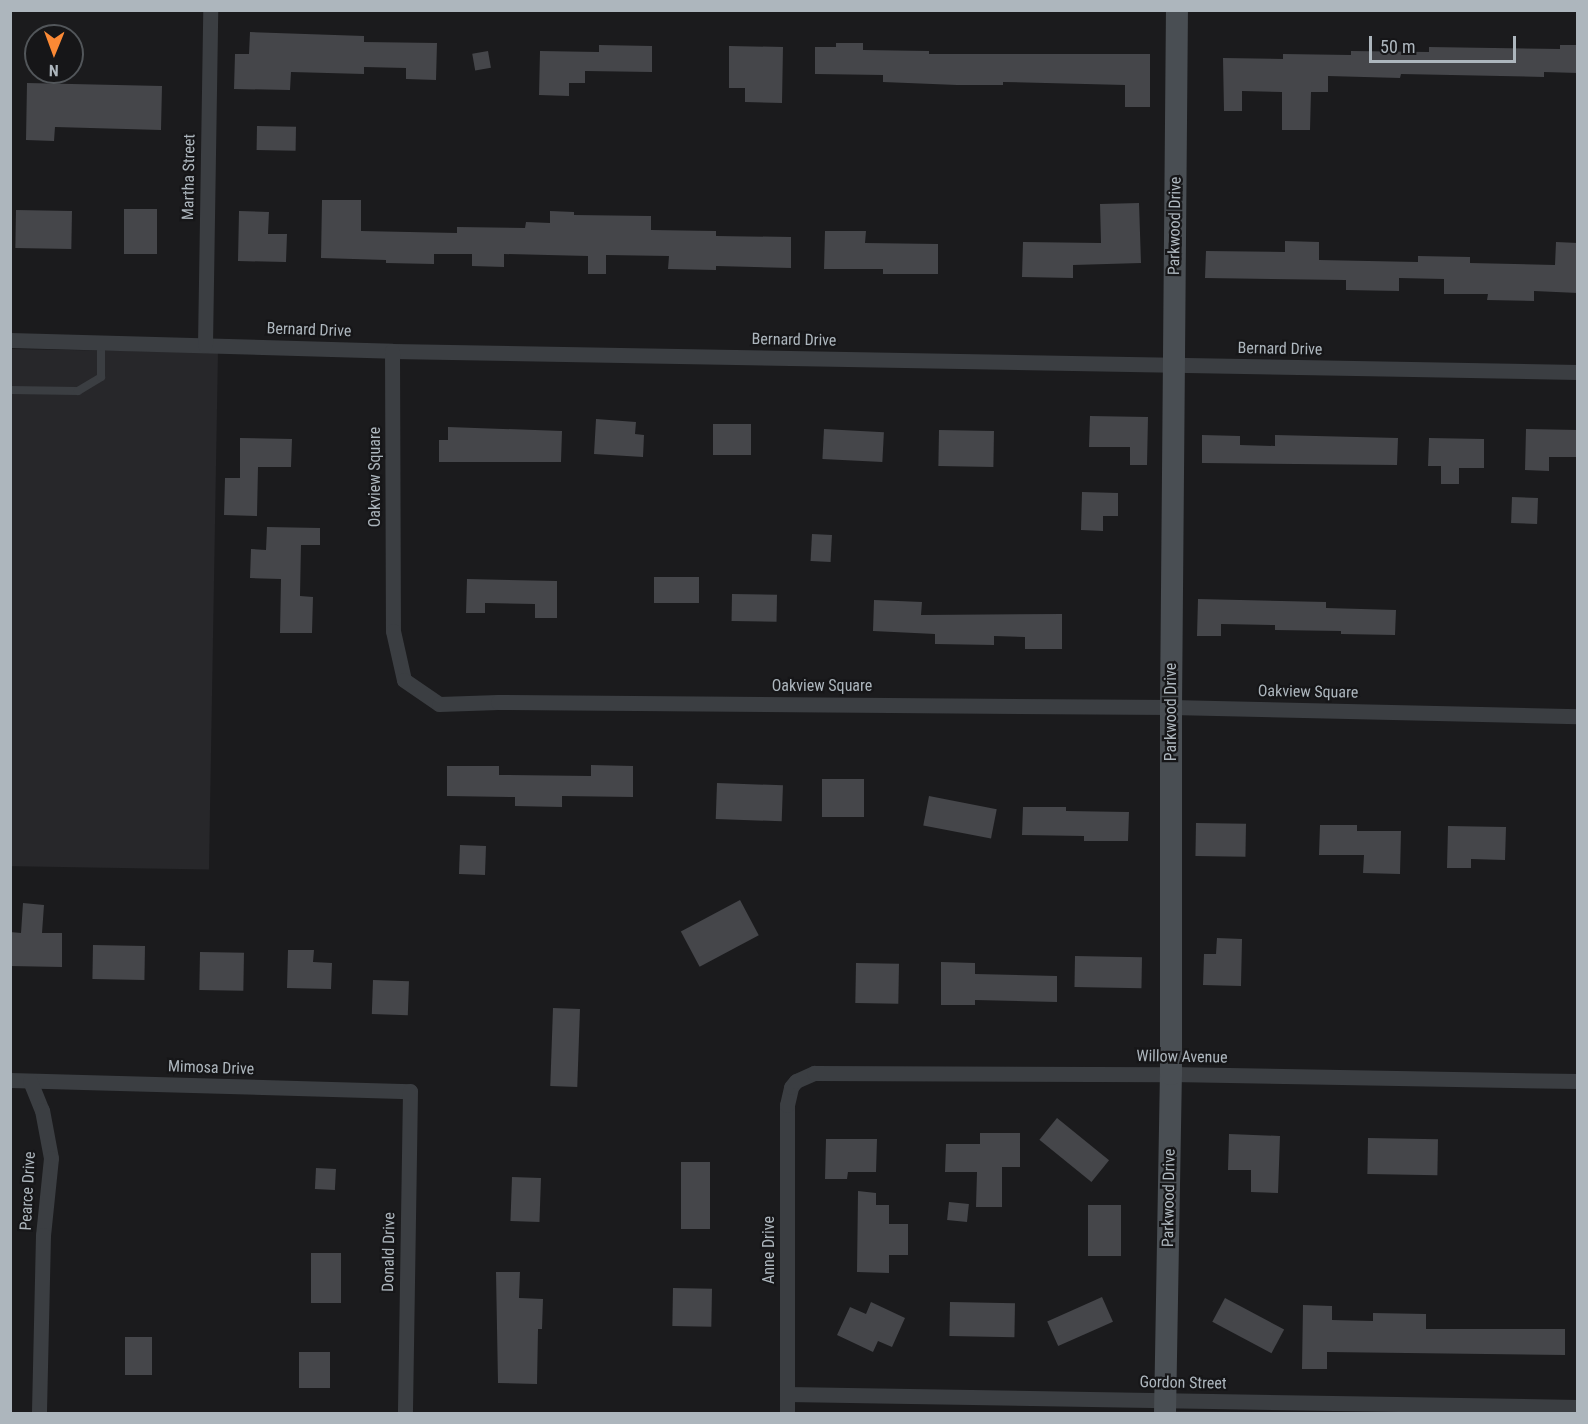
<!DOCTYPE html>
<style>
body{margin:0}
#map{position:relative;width:1588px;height:1424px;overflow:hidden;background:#1b1b1d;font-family:"Roboto Condensed",sans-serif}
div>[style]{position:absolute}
.built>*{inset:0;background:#27272a;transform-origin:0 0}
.building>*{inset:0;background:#45464a;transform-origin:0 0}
.lane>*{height:8px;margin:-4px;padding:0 4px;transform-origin:4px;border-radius:4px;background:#3b3e42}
.street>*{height:15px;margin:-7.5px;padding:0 7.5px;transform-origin:7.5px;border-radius:7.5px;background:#3b3e42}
.secondary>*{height:22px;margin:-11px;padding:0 11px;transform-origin:11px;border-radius:11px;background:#494e53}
span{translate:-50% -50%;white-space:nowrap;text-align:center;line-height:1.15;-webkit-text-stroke:4.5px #161618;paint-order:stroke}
.street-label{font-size:16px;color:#adb6bd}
.frame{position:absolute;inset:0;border:12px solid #adb6bd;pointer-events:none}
.north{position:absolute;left:24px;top:24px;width:60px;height:60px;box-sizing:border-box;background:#161618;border:2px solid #52565a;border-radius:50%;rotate:181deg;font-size:16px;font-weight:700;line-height:24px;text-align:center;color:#adb6bd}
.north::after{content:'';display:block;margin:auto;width:21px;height:27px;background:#fb8935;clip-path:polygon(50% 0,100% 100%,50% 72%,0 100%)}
.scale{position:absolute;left:1369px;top:36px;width:147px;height:27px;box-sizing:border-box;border:3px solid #adb6bd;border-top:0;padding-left:8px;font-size:18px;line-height:21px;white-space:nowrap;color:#adb6bd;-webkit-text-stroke:4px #161618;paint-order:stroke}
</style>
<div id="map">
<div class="built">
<div style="left:11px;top:349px;width:207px;height:517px;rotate:1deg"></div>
<div style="clip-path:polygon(1176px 1411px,1340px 1413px,1176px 1414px)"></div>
</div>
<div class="building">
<div style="clip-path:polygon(250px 32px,364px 36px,364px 42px,437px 43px,436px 80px,406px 79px,406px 68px,364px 67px,364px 74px,291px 72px,290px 90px,234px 89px,235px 54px,249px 54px)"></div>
<div style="clip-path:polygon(836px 43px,863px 43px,863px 50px,929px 51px,929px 54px,1150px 54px,1150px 107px,1125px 107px,1125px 85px,1003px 82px,1003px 85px,957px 85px,883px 82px,883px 75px,815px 74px,815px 47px,836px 47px)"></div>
<div style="clip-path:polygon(599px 45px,652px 46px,652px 72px,585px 71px,585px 83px,569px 83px,569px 96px,539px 95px,540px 51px,599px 52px)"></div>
<div style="clip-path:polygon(1560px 45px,1578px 45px,1578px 73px,1544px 72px,1544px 77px,1401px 74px,1400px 78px,1328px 76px,1328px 92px,1311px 92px,1310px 130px,1282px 130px,1282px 92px,1242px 91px,1242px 111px,1224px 111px,1223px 58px,1283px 59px,1283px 54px,1351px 55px,1351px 51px,1429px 52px,1429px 47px,1560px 49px)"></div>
<div style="clip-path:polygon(729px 46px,783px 47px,782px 103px,745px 102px,745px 88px,729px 88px)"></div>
<div style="left:488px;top:51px;width:17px;height:16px;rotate:80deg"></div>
<div style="clip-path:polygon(27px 83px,162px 86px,161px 130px,55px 127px,54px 141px,26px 140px)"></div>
<div style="left:257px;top:126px;width:39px;height:24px;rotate:1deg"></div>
<div style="clip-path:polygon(322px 200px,361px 200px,361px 231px,457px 233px,457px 227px,525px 228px,526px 222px,550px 223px,550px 211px,574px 212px,574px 215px,651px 216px,651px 230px,716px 231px,716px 236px,791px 237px,791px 268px,716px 266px,716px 270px,668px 269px,669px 256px,606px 255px,606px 274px,588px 274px,588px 256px,504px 254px,504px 267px,472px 266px,472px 254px,434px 254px,434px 264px,386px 263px,386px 260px,321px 258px)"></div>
<div style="clip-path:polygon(1139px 203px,1141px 263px,1073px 265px,1073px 278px,1022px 277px,1023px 242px,1101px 243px,1100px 204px)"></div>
<div style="left:124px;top:209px;width:33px;height:45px"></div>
<div style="left:16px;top:210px;width:56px;height:38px;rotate:1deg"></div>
<div style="clip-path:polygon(239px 211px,269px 212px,268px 234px,287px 234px,286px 262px,238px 261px)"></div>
<div style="clip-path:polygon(825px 231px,866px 231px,865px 243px,938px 244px,938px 274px,883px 274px,883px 269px,824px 269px)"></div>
<div style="clip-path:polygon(1285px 241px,1319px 242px,1319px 260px,1418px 262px,1418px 256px,1470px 257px,1470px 263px,1555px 265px,1556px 242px,1578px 243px,1578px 293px,1534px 291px,1534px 301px,1487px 300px,1488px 294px,1444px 294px,1444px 279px,1399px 278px,1399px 291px,1346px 290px,1346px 280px,1205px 278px,1206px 251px,1285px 252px)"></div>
<div style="clip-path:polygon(1090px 416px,1148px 417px,1147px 465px,1130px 465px,1130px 447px,1089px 447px)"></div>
<div style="clip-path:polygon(596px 419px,636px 422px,635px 434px,644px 435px,643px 457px,594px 454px)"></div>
<div style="left:713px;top:424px;width:38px;height:31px"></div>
<div style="clip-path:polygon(448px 427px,562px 431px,561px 462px,439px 462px,439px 440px,448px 440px)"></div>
<div style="left:824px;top:429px;width:60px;height:30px;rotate:3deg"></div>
<div style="clip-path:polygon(1526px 429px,1578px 430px,1578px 457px,1549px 457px,1549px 471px,1525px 470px)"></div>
<div style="left:939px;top:430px;width:55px;height:36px;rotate:1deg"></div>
<div style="clip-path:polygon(1202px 435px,1240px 436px,1240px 445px,1275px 446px,1275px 435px,1398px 438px,1397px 465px,1202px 463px)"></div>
<div style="clip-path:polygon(240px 438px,292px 439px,291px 467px,258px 467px,257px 516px,224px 515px,225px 478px,240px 478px)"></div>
<div style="clip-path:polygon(1429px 438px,1484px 439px,1484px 468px,1459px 468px,1459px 484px,1441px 484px,1441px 466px,1428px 466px)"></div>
<div style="clip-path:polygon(1082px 492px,1118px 493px,1118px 516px,1103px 516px,1103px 531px,1081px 530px)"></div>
<div style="left:1512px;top:497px;width:26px;height:26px;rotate:2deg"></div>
<div style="clip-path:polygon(267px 527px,320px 528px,320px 545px,301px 545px,300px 596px,313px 597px,312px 633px,280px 633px,281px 579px,250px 578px,251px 549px,266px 550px)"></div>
<div style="left:812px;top:534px;width:20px;height:27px;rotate:3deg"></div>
<div style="left:654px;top:577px;width:45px;height:26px"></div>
<div style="clip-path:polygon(467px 579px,557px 581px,557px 618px,535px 618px,535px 604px,485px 603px,485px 613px,466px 613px)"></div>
<div style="left:732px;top:594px;width:45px;height:27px;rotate:1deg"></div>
<div style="clip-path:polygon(1198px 599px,1326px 602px,1326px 608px,1396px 610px,1395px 635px,1341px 634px,1341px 631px,1275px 630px,1275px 625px,1221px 624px,1221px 636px,1197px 636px)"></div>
<div style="clip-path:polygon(874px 600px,922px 602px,921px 615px,1062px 614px,1062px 649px,1025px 649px,1025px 637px,994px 636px,994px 645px,935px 644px,935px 634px,873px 631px)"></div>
<div style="clip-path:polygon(591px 765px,633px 766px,633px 797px,562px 796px,562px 807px,515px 806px,515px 797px,447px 796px,447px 766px,499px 766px,499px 775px,591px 776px)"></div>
<div style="left:822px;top:779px;width:42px;height:38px"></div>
<div style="left:717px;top:783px;width:66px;height:36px;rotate:2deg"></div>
<div style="left:929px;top:796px;width:69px;height:30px;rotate:11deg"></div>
<div style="clip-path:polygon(1023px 807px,1066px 807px,1066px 811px,1129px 812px,1128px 841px,1084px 841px,1084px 836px,1022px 835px)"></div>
<div style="left:1196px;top:823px;width:50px;height:33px;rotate:1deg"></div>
<div style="clip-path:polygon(1320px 825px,1357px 825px,1357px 831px,1401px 831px,1400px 874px,1363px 873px,1364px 855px,1319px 855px)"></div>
<div style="clip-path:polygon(1448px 826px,1506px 827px,1505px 860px,1471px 859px,1471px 868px,1447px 868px)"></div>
<div style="left:460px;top:845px;width:26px;height:29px;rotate:2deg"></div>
<div style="left:740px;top:900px;width:40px;height:67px;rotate:62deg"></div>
<div style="clip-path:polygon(23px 903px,44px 905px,42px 933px,62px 933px,62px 967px,10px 966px,10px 932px,21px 933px)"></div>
<div style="clip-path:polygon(1217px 938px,1242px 939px,1241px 986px,1203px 985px,1204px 954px,1216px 954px)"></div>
<div style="left:93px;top:945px;width:52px;height:34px;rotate:1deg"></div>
<div style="clip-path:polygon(288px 950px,314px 950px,313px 962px,332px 963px,331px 989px,287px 988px)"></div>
<div style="left:200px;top:952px;width:44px;height:38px;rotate:1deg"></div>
<div style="left:1075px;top:956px;width:67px;height:31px;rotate:1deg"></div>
<div style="clip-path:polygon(941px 962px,975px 963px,975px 974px,1057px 976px,1057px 1002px,975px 1000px,975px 1005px,941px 1005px)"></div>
<div style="left:856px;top:963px;width:43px;height:40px;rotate:1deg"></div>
<div style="left:373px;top:980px;width:36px;height:34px;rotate:2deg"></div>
<div style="left:553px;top:1008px;width:27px;height:78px;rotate:2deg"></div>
<div style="left:1057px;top:1118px;width:67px;height:28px;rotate:39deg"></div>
<div style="clip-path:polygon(980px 1133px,1020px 1133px,1020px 1167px,1002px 1167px,1002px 1207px,976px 1207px,977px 1172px,945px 1172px,946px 1144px,980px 1144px)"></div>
<div style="clip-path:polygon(1229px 1134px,1280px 1136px,1278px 1193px,1251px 1192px,1251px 1170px,1228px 1170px)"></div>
<div style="left:1368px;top:1138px;width:70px;height:36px;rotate:1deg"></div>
<div style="clip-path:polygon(826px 1139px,877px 1139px,876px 1172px,848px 1172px,847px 1179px,825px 1179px)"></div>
<div style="left:681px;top:1162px;width:29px;height:67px"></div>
<div style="left:316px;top:1168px;width:20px;height:21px;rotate:3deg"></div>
<div style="left:512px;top:1177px;width:29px;height:44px;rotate:2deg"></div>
<div style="clip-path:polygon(858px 1191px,876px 1193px,876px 1205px,889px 1205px,889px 1224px,908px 1224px,908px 1255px,889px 1255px,889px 1273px,857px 1272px)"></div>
<div style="left:949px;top:1202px;width:20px;height:18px;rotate:6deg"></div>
<div style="left:1088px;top:1205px;width:33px;height:51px"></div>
<div style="left:311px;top:1253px;width:30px;height:50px"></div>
<div style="clip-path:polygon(496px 1272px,520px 1272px,519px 1298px,543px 1299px,542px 1329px,538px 1329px,537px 1384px,498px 1383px)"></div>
<div style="left:673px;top:1288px;width:39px;height:38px;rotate:1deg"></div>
<div style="left:1102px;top:1297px;width:27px;height:60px;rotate:66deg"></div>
<div style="left:1225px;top:1298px;width:67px;height:27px;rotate:28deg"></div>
<div style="clip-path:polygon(871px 1302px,905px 1318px,892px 1347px,878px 1341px,873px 1352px,837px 1335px,850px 1307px,866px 1314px)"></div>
<div style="left:950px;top:1302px;width:65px;height:34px;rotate:1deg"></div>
<div style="clip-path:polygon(1303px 1305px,1332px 1306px,1332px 1320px,1373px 1321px,1373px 1313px,1426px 1314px,1426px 1329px,1565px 1329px,1565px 1355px,1327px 1352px,1327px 1369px,1302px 1369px)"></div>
<div style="left:125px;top:1337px;width:27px;height:38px"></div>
<div style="left:299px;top:1352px;width:31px;height:36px"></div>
</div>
<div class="lane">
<div style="left:10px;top:390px;width:68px;rotate:0.8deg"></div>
<div style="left:78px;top:391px;width:27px;rotate:-31deg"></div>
<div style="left:101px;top:377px;width:35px;rotate:-90deg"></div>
</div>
<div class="street">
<div style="left:10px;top:340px;width:382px;rotate:1.6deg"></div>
<div style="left:392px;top:351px;width:1186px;rotate:1.01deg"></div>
<div style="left:205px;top:345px;width:335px;rotate:-89.1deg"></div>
<div style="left:392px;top:351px;width:280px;rotate:89.8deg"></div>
<div style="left:393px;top:631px;width:50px;rotate:77.3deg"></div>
<div style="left:404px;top:680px;width:42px;rotate:34.4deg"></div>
<div style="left:439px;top:704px;width:59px;rotate:-1.9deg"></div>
<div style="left:498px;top:702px;width:673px;rotate:0.43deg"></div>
<div style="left:1171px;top:707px;width:407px;rotate:1.3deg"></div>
<div style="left:10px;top:1080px;width:400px;rotate:1.6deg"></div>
<div style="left:410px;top:1091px;width:323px;rotate:90.9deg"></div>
<div style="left:30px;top:1081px;width:31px;rotate:68deg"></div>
<div style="left:42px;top:1110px;width:49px;rotate:79.4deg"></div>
<div style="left:51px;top:1158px;width:77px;rotate:95.9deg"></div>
<div style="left:43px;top:1235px;width:179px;rotate:91.3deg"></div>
<div style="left:787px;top:1394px;width:791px;rotate:0.94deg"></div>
<div style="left:787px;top:1414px;width:309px;rotate:-90deg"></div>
<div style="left:787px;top:1105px;width:18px;rotate:-77deg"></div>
<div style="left:791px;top:1087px;width:8px;rotate:-50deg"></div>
<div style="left:796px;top:1081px;width:20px;rotate:-24deg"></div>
<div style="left:814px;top:1073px;width:357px;rotate:0.2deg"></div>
<div style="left:1171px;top:1074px;width:407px;rotate:1deg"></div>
</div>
<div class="secondary">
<div style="left:1165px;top:1414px;width:340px;rotate:-89deg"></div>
<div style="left:1171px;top:1074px;width:367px;rotate:-90deg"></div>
<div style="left:1171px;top:707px;width:697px;rotate:-89.51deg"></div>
</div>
<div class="street-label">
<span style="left:189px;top:177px;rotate:-89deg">Martha Street</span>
<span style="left:1175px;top:226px;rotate:-89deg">Parkwood Drive</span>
<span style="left:309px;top:330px;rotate:2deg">Bernard Drive</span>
<span style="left:794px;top:340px;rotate:1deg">Bernard Drive</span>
<span style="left:1280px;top:349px;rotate:1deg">Bernard Drive</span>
<span style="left:375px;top:477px;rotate:-90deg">Oakview Square</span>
<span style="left:822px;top:686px">Oakview Square</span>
<span style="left:1308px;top:692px;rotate:1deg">Oakview Square</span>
<span style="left:1171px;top:712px;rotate:-90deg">Parkwood Drive</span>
<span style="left:1182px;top:1057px;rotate:1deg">Willow Avenue</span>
<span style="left:211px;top:1068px;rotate:2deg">Mimosa Drive</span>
<span style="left:28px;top:1191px;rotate:-87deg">Pearce Drive</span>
<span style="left:1169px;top:1198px;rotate:-89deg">Parkwood Drive</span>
<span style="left:769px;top:1250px;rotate:-90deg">Anne Drive</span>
<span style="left:389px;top:1252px;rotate:-89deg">Donald Drive</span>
<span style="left:1183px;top:1383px;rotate:1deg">Gordon Street</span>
</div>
<div class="frame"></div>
<div class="north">N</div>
<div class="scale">50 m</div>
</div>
